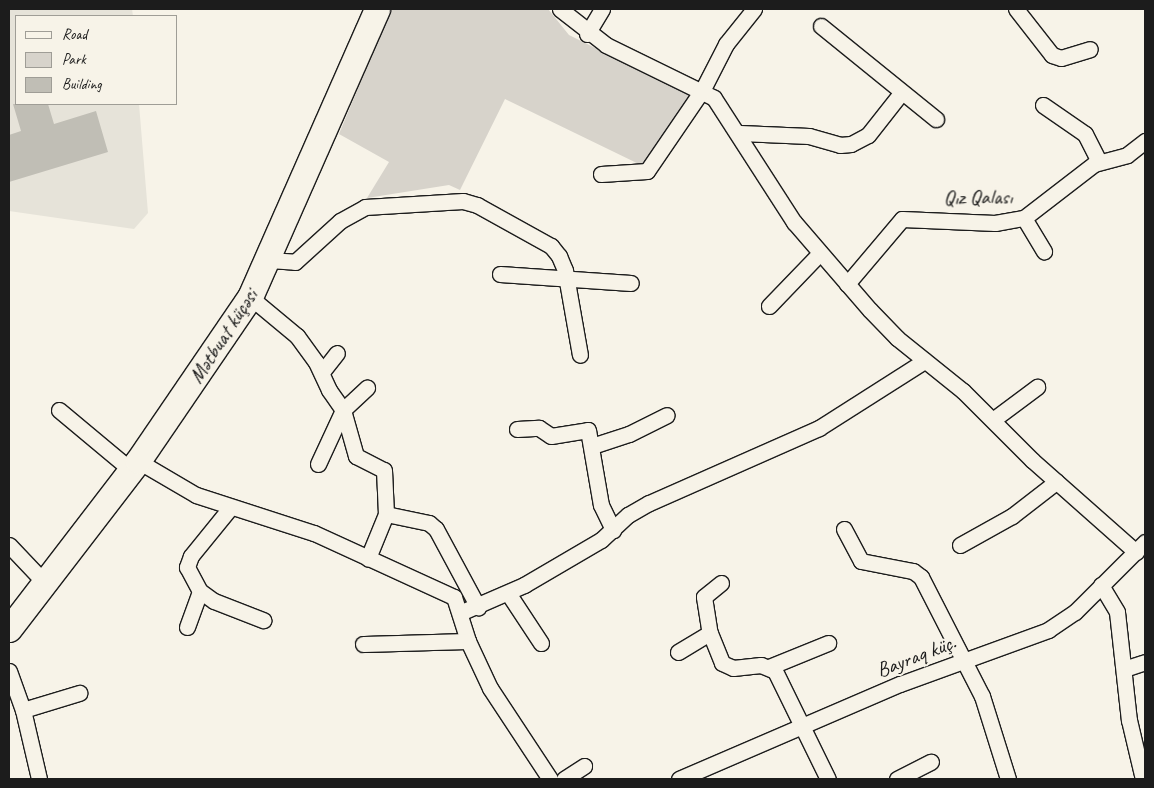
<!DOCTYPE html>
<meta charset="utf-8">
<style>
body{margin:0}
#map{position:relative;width:1154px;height:788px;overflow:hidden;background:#f7f3e8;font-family:Caveat,sans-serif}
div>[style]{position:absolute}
.built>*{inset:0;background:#e6e3d9}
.green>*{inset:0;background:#d7d3cb}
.building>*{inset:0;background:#c0beb5}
.roads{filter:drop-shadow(1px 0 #1c1c1c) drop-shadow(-1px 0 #1c1c1c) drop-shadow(0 1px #1c1c1c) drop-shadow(0 -1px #1c1c1c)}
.minor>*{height:15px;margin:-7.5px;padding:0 7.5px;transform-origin:7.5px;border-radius:7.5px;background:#f7f3e8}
.primary>*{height:25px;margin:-12.5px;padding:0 12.5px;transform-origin:12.5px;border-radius:12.5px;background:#f7f3e8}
span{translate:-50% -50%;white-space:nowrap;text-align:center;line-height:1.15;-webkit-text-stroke:4px #f7f3e8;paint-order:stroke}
.street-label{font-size:21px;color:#1c1c1c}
.frame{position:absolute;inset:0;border:10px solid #1c1c1c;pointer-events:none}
.legend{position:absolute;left:15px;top:15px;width:162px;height:90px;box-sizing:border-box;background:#f7f3e8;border:1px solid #9f9d96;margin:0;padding:6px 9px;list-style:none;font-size:15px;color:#1c1c1c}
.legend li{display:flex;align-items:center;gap:10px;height:25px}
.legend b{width:25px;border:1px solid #9f9d96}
</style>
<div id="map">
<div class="built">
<div style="clip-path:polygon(9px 9px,132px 9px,133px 16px,16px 16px,16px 104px,139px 104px,148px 213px,134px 229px,9px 211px)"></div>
</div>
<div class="green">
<div style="clip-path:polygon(391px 9px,548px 9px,569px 35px,692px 96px,645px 167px,505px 99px,460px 190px,449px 185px,367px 198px,389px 162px,339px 134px)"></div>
</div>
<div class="building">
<div style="clip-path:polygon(13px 104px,48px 104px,54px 124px,96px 111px,108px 152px,9px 182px,9px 135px,21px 131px)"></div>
</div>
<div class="roads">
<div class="minor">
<div style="left:560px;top:9px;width:58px;rotate:38deg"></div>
<div style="left:606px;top:45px;width:120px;rotate:26.1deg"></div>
<div style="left:714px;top:98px;width:148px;rotate:57.2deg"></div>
<div style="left:794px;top:222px;width:116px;rotate:49.2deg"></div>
<div style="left:870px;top:310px;width:39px;rotate:46deg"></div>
<div style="left:897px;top:338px;width:85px;rotate:38.8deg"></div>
<div style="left:963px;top:391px;width:98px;rotate:45deg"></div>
<div style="left:1032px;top:460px;width:139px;rotate:41.5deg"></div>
<div style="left:1016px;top:9px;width:58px;rotate:52deg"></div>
<div style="left:1052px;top:55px;width:9px;rotate:18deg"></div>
<div style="left:1061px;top:58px;width:30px;rotate:-17deg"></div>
<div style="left:821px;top:26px;width:148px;rotate:39deg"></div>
<div style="left:587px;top:34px;width:29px;rotate:-59deg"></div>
<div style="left:1043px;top:105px;width:51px;rotate:34.6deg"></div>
<div style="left:1085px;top:134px;width:30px;rotate:63deg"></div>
<div style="left:740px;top:133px;width:69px;rotate:2.5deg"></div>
<div style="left:809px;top:136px;width:32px;rotate:16deg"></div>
<div style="left:840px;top:145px;width:11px;rotate:-5deg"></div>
<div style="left:851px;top:144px;width:19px;rotate:-28deg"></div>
<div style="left:868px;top:135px;width:53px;rotate:-51.8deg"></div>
<div style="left:601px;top:174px;width:46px;rotate:-3.7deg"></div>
<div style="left:647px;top:171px;width:99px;rotate:-55.7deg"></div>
<div style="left:703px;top:89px;width:51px;rotate:-62.9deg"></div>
<div style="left:726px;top:44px;width:45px;rotate:-51.3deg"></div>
<div style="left:1024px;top:218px;width:39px;rotate:59deg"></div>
<div style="left:269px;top:260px;width:26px;rotate:4deg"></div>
<div style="left:295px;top:262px;width:61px;rotate:-42.3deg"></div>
<div style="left:340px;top:221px;width:29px;rotate:-29deg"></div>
<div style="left:365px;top:207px;width:98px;rotate:-3.5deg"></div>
<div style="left:463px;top:201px;width:15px;rotate:16deg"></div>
<div style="left:477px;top:205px;width:85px;rotate:29deg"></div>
<div style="left:551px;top:246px;width:13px;rotate:51deg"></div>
<div style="left:559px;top:256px;width:15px;rotate:67deg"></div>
<div style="left:565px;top:270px;width:86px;rotate:80deg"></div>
<div style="left:500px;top:274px;width:131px;rotate:3.9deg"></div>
<div style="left:847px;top:284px;width:85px;rotate:-49.8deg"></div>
<div style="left:902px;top:219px;width:93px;rotate:2.5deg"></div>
<div style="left:995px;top:223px;width:29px;rotate:-10deg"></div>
<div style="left:1024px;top:218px;width:88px;rotate:-37.6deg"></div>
<div style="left:1094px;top:164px;width:34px;rotate:-15deg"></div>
<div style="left:1127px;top:155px;width:23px;rotate:-38deg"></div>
<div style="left:250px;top:297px;width:61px;rotate:39.7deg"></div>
<div style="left:297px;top:336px;width:32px;rotate:54deg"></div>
<div style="left:316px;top:362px;width:31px;rotate:65deg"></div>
<div style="left:329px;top:390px;width:24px;rotate:55deg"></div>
<div style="left:343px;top:410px;width:48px;rotate:74.2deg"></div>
<div style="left:356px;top:456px;width:31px;rotate:27deg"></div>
<div style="left:384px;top:470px;width:44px;rotate:87.4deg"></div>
<div style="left:386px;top:514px;width:48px;rotate:112.2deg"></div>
<div style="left:769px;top:306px;width:72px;rotate:-46.1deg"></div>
<div style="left:322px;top:372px;width:24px;rotate:-52deg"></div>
<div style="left:59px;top:410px;width:94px;rotate:39.8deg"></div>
<div style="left:994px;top:419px;width:54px;rotate:-36.7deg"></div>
<div style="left:517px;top:429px;width:22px;rotate:-3deg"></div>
<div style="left:539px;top:428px;width:14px;rotate:34deg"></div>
<div style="left:551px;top:436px;width:37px;rotate:-9deg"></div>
<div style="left:588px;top:430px;width:76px;rotate:80.2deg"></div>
<div style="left:601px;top:505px;width:28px;rotate:64deg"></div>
<div style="left:592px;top:446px;width:39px;rotate:-18deg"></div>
<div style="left:629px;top:434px;width:42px;rotate:-26.6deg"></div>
<div style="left:138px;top:461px;width:67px;rotate:30.4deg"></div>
<div style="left:196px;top:495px;width:124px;rotate:17.9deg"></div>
<div style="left:314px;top:533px;width:154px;rotate:24.6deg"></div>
<div style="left:454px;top:597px;width:46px;rotate:72.3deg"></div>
<div style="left:468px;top:641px;width:52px;rotate:64.9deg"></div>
<div style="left:490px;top:688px;width:109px;rotate:56.6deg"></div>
<div style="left:318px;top:464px;width:60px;rotate:-65.2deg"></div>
<div style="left:343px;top:410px;width:33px;rotate:-43deg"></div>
<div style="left:230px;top:508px;width:62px;rotate:129.1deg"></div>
<div style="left:191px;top:556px;width:12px;rotate:110deg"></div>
<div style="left:187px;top:567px;width:27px;rotate:62deg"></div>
<div style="left:200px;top:591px;width:17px;rotate:36deg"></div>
<div style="left:214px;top:601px;width:53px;rotate:21.2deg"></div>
<div style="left:386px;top:514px;width:44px;rotate:11.8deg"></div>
<div style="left:429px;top:523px;width:9px;rotate:41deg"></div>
<div style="left:436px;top:529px;width:89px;rotate:61.7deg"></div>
<div style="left:844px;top:529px;width:36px;rotate:62deg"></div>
<div style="left:861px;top:561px;width:53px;rotate:10.9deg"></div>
<div style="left:913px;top:571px;width:10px;rotate:37deg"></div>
<div style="left:921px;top:577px;width:134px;rotate:62.9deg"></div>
<div style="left:982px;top:696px;width:87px;rotate:72.6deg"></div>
<div style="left:9px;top:545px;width:52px;rotate:46.5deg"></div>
<div style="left:960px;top:545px;width:60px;rotate:-29.1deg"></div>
<div style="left:1012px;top:516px;width:56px;rotate:-37.7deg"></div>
<div style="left:721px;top:583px;width:22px;rotate:141deg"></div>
<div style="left:704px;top:597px;width:36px;rotate:81deg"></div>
<div style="left:710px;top:633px;width:32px;rotate:68deg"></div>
<div style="left:722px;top:663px;width:12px;rotate:24deg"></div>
<div style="left:733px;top:668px;width:28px;rotate:-6deg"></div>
<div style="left:761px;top:665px;width:15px;rotate:23deg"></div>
<div style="left:775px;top:671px;width:120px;rotate:63.9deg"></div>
<div style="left:1101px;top:585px;width:31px;rotate:59deg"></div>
<div style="left:1117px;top:612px;width:109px;rotate:83.7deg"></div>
<div style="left:1129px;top:720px;width:61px;rotate:76.7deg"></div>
<div style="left:508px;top:593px;width:60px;rotate:56.6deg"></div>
<div style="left:462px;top:612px;width:68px;rotate:-23.5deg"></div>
<div style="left:524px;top:585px;width:89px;rotate:-30.3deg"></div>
<div style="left:601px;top:540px;width:37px;rotate:-43deg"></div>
<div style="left:628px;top:515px;width:24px;rotate:-30deg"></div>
<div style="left:649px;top:503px;width:186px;rotate:-23.8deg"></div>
<div style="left:819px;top:428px;width:125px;rotate:-32.5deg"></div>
<div style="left:187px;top:627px;width:38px;rotate:-70deg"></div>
<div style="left:363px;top:644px;width:105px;rotate:-1.6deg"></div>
<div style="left:678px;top:652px;width:37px;rotate:-31deg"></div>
<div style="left:769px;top:667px;width:64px;rotate:-22.1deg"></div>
<div style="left:1124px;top:669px;width:22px;rotate:-18deg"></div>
<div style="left:9px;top:671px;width:41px;rotate:70.3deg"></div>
<div style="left:23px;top:710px;width:71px;rotate:76.9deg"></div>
<div style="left:23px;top:710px;width:59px;rotate:-16.9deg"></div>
<div style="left:564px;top:779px;width:24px;rotate:-33deg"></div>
<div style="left:679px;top:779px;width:241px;rotate:-23.3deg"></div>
<div style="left:900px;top:684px;width:158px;rotate:-20deg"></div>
<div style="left:1048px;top:630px;width:32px;rotate:-34deg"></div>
<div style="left:1075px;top:612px;width:99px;rotate:-45deg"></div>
<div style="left:897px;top:779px;width:38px;rotate:-27deg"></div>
</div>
<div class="primary">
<div style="left:9px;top:629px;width:212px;rotate:-52.5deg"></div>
<div style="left:138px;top:461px;width:199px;rotate:-55.7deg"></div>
<div style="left:250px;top:297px;width:315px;rotate:-66.2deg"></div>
</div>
</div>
<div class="street-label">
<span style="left:978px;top:197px;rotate:-1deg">Qız Qalası</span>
<span style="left:223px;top:336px;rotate:-57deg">Mətbuat küçəsi</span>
<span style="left:916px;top:656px;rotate:-21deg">Bayraq küç.</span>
</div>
<div class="frame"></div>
<ul class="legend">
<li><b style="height:6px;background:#f7f3e8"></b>Road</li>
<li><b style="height:14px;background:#d7d3cb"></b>Park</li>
<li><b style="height:14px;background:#c0beb5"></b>Building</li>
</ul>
</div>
